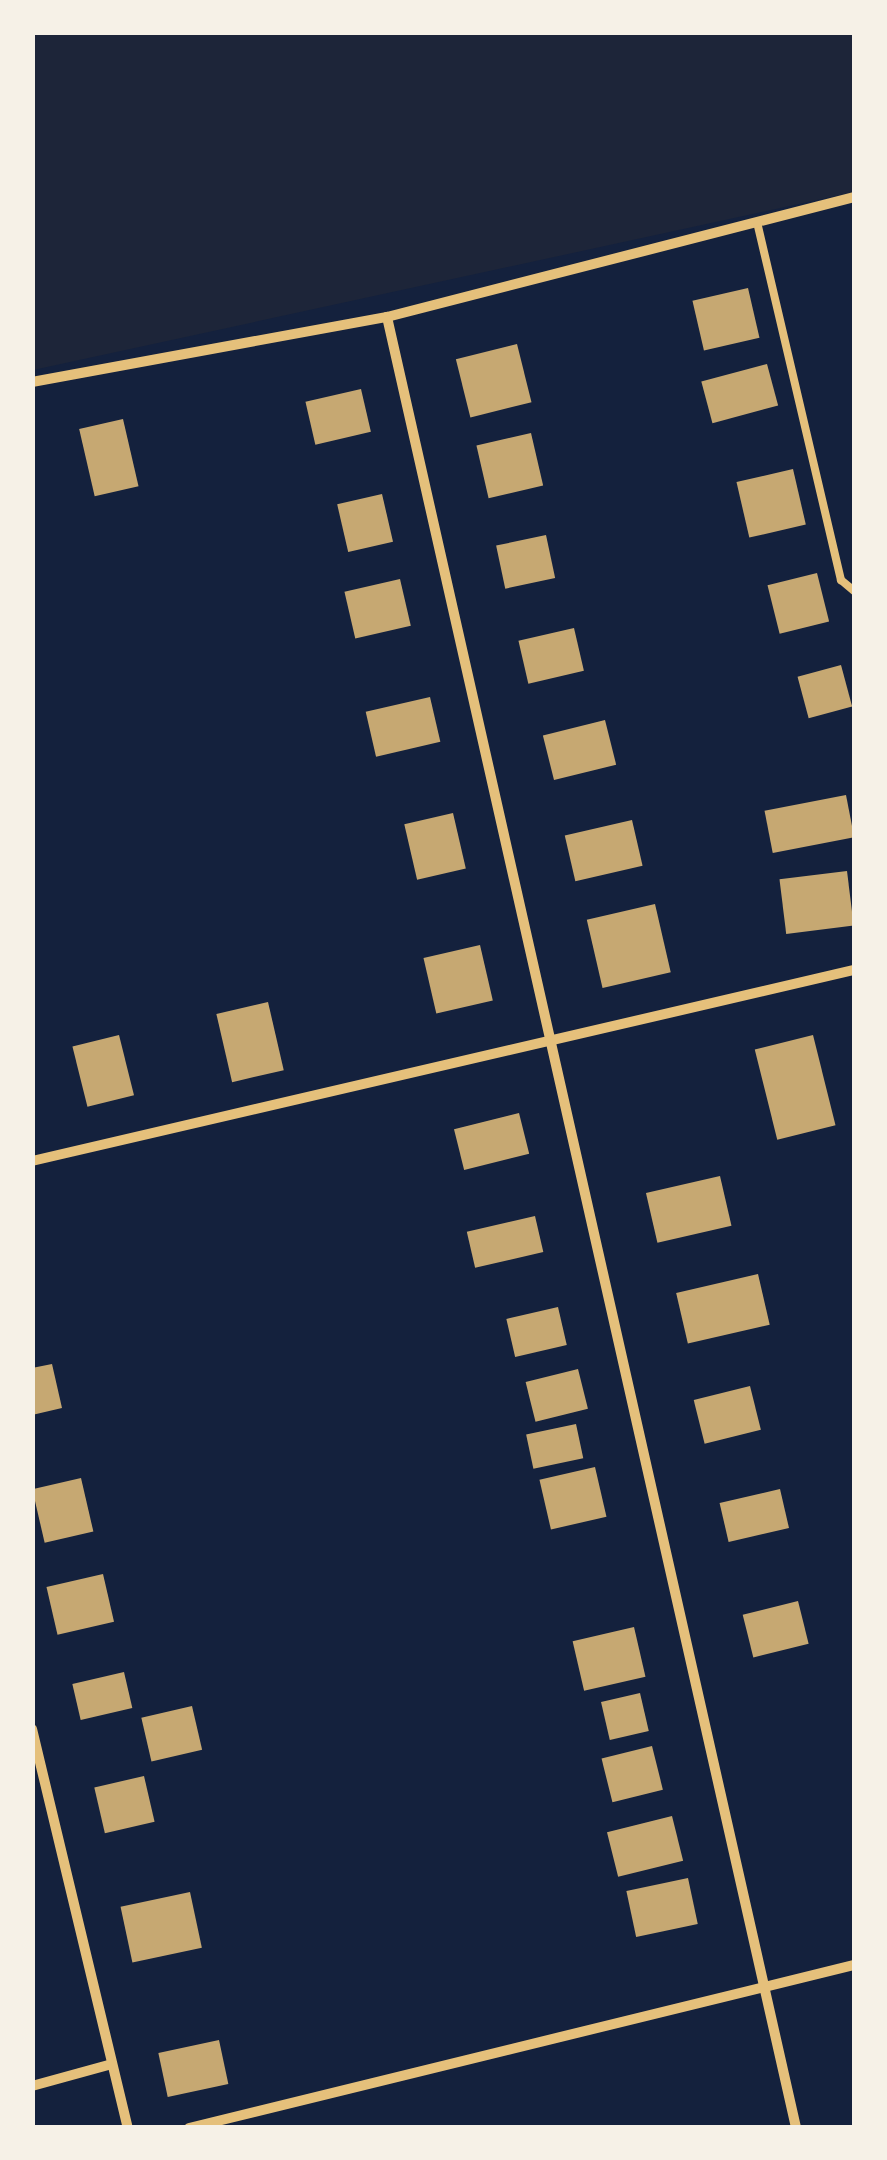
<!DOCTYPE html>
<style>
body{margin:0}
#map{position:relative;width:887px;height:2160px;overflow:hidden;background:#14213d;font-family:"Noto Sans",sans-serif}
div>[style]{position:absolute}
.green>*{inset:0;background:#1d2539}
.building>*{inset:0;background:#c6a872;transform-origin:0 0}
.service>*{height:8px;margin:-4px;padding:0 4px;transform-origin:4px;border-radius:4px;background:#e5c07b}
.minor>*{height:10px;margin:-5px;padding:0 5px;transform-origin:5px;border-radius:5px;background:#e5c07b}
span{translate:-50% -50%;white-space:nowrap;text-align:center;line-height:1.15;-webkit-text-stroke:10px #f6f1e7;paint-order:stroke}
.frame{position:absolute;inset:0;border:35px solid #f6f1e7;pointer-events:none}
</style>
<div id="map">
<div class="green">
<div style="clip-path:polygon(32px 33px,854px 33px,854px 192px,33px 370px)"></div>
</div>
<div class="building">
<div style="left:748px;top:288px;width:51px;height:57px;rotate:77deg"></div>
<div style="left:517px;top:344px;width:60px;height:63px;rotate:76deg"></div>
<div style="left:767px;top:364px;width:43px;height:68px;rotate:75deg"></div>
<div style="left:361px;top:389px;width:44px;height:57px;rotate:77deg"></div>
<div style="left:123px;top:419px;width:69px;height:45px;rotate:77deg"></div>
<div style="left:531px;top:433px;width:54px;height:56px;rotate:77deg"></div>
<div style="left:793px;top:469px;width:57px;height:58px;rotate:77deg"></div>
<div style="left:382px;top:494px;width:49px;height:46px;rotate:77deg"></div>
<div style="left:546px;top:535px;width:44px;height:51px;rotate:78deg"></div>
<div style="left:817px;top:573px;width:50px;height:51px;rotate:76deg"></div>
<div style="left:400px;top:579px;width:48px;height:57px;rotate:77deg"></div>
<div style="left:574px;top:628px;width:44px;height:57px;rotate:77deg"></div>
<div style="left:841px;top:665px;width:43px;height:45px;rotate:75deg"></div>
<div style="left:430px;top:697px;width:46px;height:66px;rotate:77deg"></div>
<div style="left:605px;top:720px;width:46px;height:64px;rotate:76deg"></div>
<div style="left:846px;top:795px;width:43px;height:83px;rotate:79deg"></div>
<div style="left:453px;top:813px;width:57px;height:50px;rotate:77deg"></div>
<div style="left:632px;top:820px;width:47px;height:69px;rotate:77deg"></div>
<div style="left:847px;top:871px;width:55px;height:68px;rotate:83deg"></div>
<div style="left:655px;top:904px;width:70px;height:70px;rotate:77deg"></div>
<div style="left:480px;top:945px;width:57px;height:58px;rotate:77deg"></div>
<div style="left:268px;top:1002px;width:70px;height:53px;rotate:77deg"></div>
<div style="left:119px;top:1035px;width:62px;height:48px;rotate:76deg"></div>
<div style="left:813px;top:1035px;width:93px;height:60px;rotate:76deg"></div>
<div style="left:519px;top:1113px;width:42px;height:67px;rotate:76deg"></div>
<div style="left:720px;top:1176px;width:51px;height:76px;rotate:77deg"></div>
<div style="left:535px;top:1216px;width:37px;height:70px;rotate:77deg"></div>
<div style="left:758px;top:1274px;width:52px;height:84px;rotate:77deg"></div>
<div style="left:558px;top:1307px;width:39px;height:53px;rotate:77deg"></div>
<div style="clip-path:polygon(52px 1364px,62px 1408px,32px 1415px,32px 1368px)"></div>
<div style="left:578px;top:1369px;width:41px;height:54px;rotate:76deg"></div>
<div style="left:750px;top:1386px;width:45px;height:58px;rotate:76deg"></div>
<div style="left:576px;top:1424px;width:35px;height:51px;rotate:78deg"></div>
<div style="left:595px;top:1467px;width:51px;height:57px;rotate:77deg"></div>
<div style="left:81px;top:1478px;width:55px;height:50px;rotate:77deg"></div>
<div style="left:780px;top:1489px;width:40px;height:62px;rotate:77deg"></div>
<div style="left:103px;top:1574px;width:49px;height:58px;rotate:77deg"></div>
<div style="left:798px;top:1601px;width:44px;height:57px;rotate:76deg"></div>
<div style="left:634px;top:1627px;width:51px;height:63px;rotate:77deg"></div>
<div style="left:124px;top:1672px;width:37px;height:53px;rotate:77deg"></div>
<div style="left:640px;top:1693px;width:39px;height:40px;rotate:77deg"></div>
<div style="left:192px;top:1706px;width:45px;height:52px;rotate:77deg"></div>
<div style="left:652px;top:1746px;width:45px;height:52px;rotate:76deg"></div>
<div style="left:144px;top:1776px;width:47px;height:51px;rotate:77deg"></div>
<div style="left:672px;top:1816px;width:46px;height:67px;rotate:76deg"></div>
<div style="left:688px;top:1878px;width:47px;height:63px;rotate:78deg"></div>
<div style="left:190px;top:1892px;width:57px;height:71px;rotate:78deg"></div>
<div style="left:219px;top:2040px;width:45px;height:62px;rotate:78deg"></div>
</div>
<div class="service">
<div style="left:757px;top:222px;width:368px;rotate:76.8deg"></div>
<div style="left:841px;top:580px;width:17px;rotate:40deg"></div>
</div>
<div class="minor">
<div style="left:387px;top:317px;width:1857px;rotate:77.27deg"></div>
<div style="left:32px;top:382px;width:361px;rotate:-10.4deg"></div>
<div style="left:387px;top:317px;width:482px;rotate:-14.4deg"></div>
<div style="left:32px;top:1161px;width:844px;rotate:-13.08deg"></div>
<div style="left:32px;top:1729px;width:410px;rotate:76.5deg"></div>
<div style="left:32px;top:2086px;width:83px;rotate:-15.4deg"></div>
<div style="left:189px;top:2128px;width:685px;rotate:-13.77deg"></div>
</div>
<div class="frame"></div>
</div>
